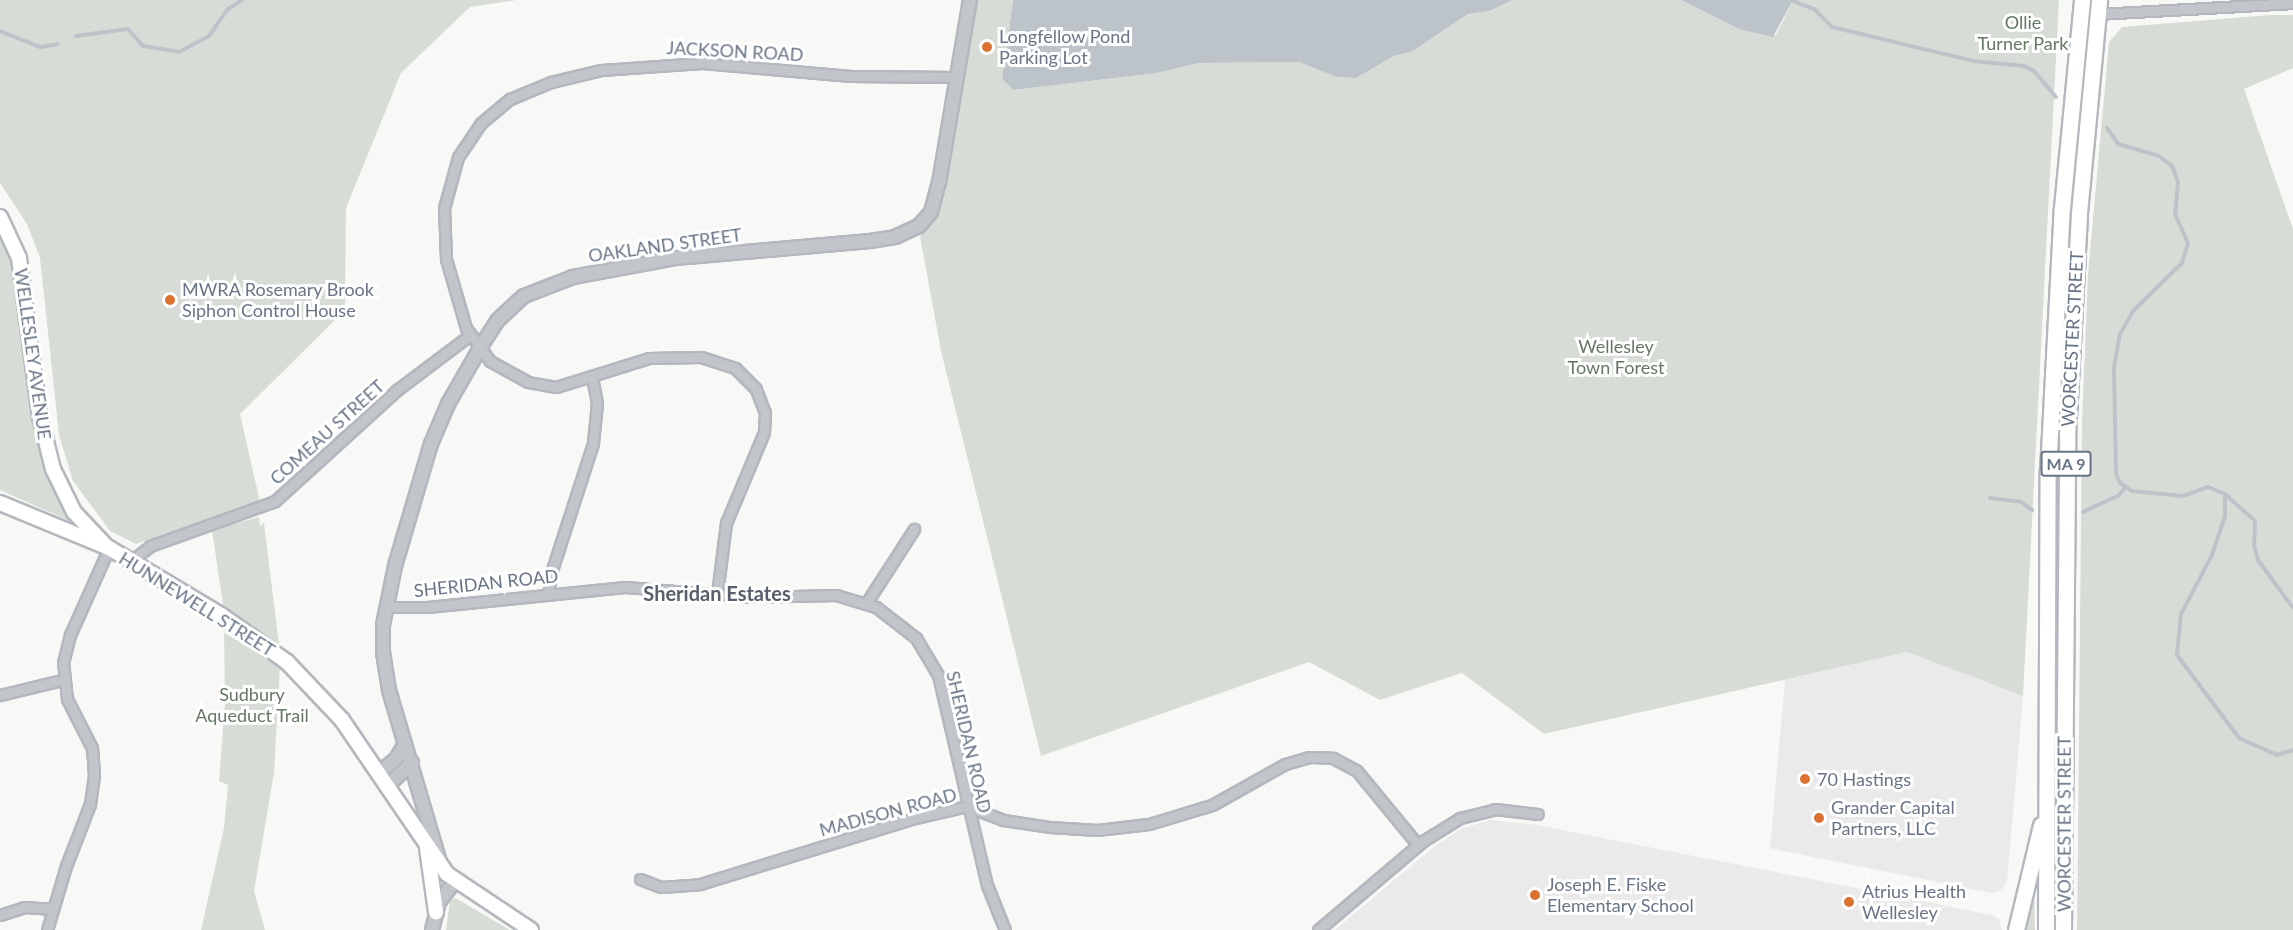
<!DOCTYPE html>
<style>
body{margin:0}
#map{position:relative;width:2293px;height:930px;overflow:hidden;background:#f8f9f6;font-family:Lato,sans-serif}
div>[style]{position:absolute}
.built>*{inset:0;background:#e9eae9}
.green>*{inset:0;background:#d7ddd6}
.water>*{inset:0;background:#bcc4ca}
.stream>*{height:4px;margin:-2px;padding:0 2px;transform-origin:2px;border-radius:2px;background:#bcc4ca}
.roads{filter:drop-shadow(2px 0 #b4b8be) drop-shadow(-2px 0 #b4b8be) drop-shadow(0 2px #b4b8be) drop-shadow(0 -2px #b4b8be)}
.minor>*{height:9px;margin:-4.5px;padding:0 4.5px;transform-origin:4.5px;border-radius:4.5px;background:#c2c5c9}
.tertiary>*{height:12px;margin:-6px;padding:0 6px;transform-origin:6px;border-radius:6px;background:#c2c5c9}
.secondary>*{height:14px;margin:-7px;padding:0 7px;transform-origin:7px;border-radius:7px;background:#fff}
.trunk>*{height:15px;margin:-7.5px;padding:0 7.5px;transform-origin:7.5px;border-radius:7.5px;background:#fff}
.dots>*{width:16px;height:16px;translate:-50% -50%;box-sizing:border-box;border:3px solid #fff;border-radius:50%}
span{translate:-50% -50%;white-space:nowrap;text-align:center;line-height:1.15;-webkit-text-stroke:6px #fff;paint-order:stroke}
.shield-label span{padding:2px 4px;background:#fff;border:2px solid;border-radius:4px;-webkit-text-stroke-width:0}
.shield-label{font-size:16px;color:#697586;font-weight:700}
.park-label{font-size:18px;color:#657864}
.poi-label{font-size:18px;color:#697586}
.left{translate:0 -50%;text-align:left}
.street-label{font-size:18px;color:#697586}
.neighbourhood-label{font-size:20px;color:#575f6b;font-weight:700}
</style>
<div id="map">
<div class="built">
<div style="clip-path:polygon(1907px 652px,2023px 696px,2007px 882px,2000px 891px,1991px 893px,1770px 848px,1785px 680px)"></div>
<div style="clip-path:polygon(1491px 820px,1537px 825px,1992px 915px,1999px 919px,2002px 930px,1335px 930px,1436px 845px,1463px 828px)"></div>
</div>
<div class="green">
<div style="clip-path:polygon(0 0,517px 0,470px 7px,401px 73px,346px 208px,345px 310px,240px 414px,260px 502px,136px 544px,110px 531px,73px 481px,59px 435px,40px 258px,27px 224px,0 183px)"></div>
<div style="clip-path:polygon(978px 0,1013px 0,1002px 79px,1013px 90px,1157px 73px,1199px 63px,1299px 62px,1336px 77px,1356px 78px,1394px 56px,1413px 51px,1468px 14px,1490px 11px,1512px 0,1681px 0,1739px 29px,1776px 35px,1793px 0,2059px 0,2023px 696px,1907px 652px,1544px 734px,1462px 673px,1380px 700px,1309px 662px,1041px 756px,941px 351px,920px 236px,939px 211px,946px 190px)"></div>
<div style="clip-path:polygon(2270px 15px,2293px 15px,2293px 68px,2244px 89px,2293px 229px,2293px 930px,2077px 930px,2082px 422px,2088px 274px,2109px 42px,2122px 27px)"></div>
<div style="clip-path:polygon(0 215px,11px 233px,53px 483px,74px 523px,0 490px)"></div>
<div style="clip-path:polygon(259px 517px,260px 526px,264px 523px,279px 645px,223px 605px,212px 530px)"></div>
<div style="clip-path:polygon(224px 627px,280px 668px,274px 773px,254px 891px,265px 930px,201px 930px,224px 828px,228px 785px,219px 781px,225px 703px)"></div>
<div style="clip-path:polygon(2034px 880px,2035px 930px,2027px 930px,2028px 905px)"></div>
<div style="clip-path:polygon(455px 898px,457px 899px,510px 930px,446px 930px,450px 901px)"></div>
</div>
<div class="water">
<div style="clip-path:polygon(1013px 0,1512px 0,1490px 11px,1468px 14px,1413px 51px,1394px 56px,1356px 78px,1336px 77px,1299px 62px,1199px 63px,1157px 73px,1013px 90px,1002px 79px)"></div>
<div style="clip-path:polygon(1681px 0,1793px 0,1773px 37px,1739px 29px)"></div>
</div>
<div class="stream">
<div style="left:1793px;top:1px;width:22px;rotate:21deg"></div>
<div style="left:1814px;top:9px;width:25px;rotate:45deg"></div>
<div style="left:1832px;top:27px;width:146px;rotate:13.5deg"></div>
<div style="left:1974px;top:61px;width:50px;rotate:5.7deg"></div>
<div style="left:2024px;top:66px;width:11px;rotate:27deg"></div>
<div style="left:2034px;top:71px;width:34px;rotate:50deg"></div>
<div style="left:0;top:31px;width:43px;rotate:21.8deg"></div>
<div style="left:40px;top:47px;width:18px;rotate:-9deg"></div>
<div style="left:76px;top:36px;width:52px;rotate:-7.7deg"></div>
<div style="left:128px;top:29px;width:23px;rotate:49deg"></div>
<div style="left:143px;top:46px;width:36px;rotate:9deg"></div>
<div style="left:179px;top:52px;width:34px;rotate:-28deg"></div>
<div style="left:209px;top:36px;width:33px;rotate:-55deg"></div>
<div style="left:228px;top:9px;width:17px;rotate:-33deg"></div>
<div style="left:2107px;top:128px;width:19px;rotate:55deg"></div>
<div style="left:2118px;top:144px;width:43px;rotate:16.3deg"></div>
<div style="left:2159px;top:156px;width:16px;rotate:38deg"></div>
<div style="left:2172px;top:166px;width:17px;rotate:69deg"></div>
<div style="left:2178px;top:182px;width:32px;rotate:95deg"></div>
<div style="left:2175px;top:214px;width:32px;rotate:66deg"></div>
<div style="left:2188px;top:243px;width:21px;rotate:107deg"></div>
<div style="left:2182px;top:263px;width:69px;rotate:135.6deg"></div>
<div style="left:2133px;top:311px;width:26px;rotate:119deg"></div>
<div style="left:2120px;top:334px;width:36px;rotate:100deg"></div>
<div style="left:2114px;top:369px;width:105px;rotate:88.9deg"></div>
<div style="left:2116px;top:474px;width:10px;rotate:66deg"></div>
<div style="left:2120px;top:483px;width:14px;rotate:34deg"></div>
<div style="left:2132px;top:491px;width:51px;rotate:5.6deg"></div>
<div style="left:2183px;top:496px;width:27px;rotate:-20deg"></div>
<div style="left:2208px;top:487px;width:18px;rotate:22deg"></div>
<div style="left:2225px;top:494px;width:40px;rotate:42deg"></div>
<div style="left:2255px;top:521px;width:24px;rotate:92deg"></div>
<div style="left:2254px;top:545px;width:16px;rotate:75deg"></div>
<div style="left:2258px;top:560px;width:59px;rotate:53.9deg"></div>
<div style="left:2225px;top:494px;width:22px;rotate:90deg"></div>
<div style="left:2225px;top:516px;width:41px;rotate:108.4deg"></div>
<div style="left:2212px;top:555px;width:67px;rotate:117.7deg"></div>
<div style="left:2181px;top:614px;width:41px;rotate:95.6deg"></div>
<div style="left:2177px;top:655px;width:104px;rotate:53.2deg"></div>
<div style="left:2239px;top:738px;width:42px;rotate:24.1deg"></div>
<div style="left:2277px;top:755px;width:17px;rotate:-17deg"></div>
<div style="left:1990px;top:498px;width:31px;rotate:7deg"></div>
<div style="left:2021px;top:502px;width:14px;rotate:36deg"></div>
<div style="left:2083px;top:512px;width:38px;rotate:-25deg"></div>
<div style="left:2118px;top:496px;width:11px;rotate:-49deg"></div>
</div>
<div class="roads">
<div class="minor">
<div style="left:2098px;top:14px;width:195px;rotate:-3.2deg"></div>
<div style="left:131px;top:561px;width:24px;rotate:-38deg"></div>
<div style="left:150px;top:546px;width:133px;rotate:-19.8deg"></div>
<div style="left:275px;top:501px;width:165px;rotate:-42.3deg"></div>
<div style="left:397px;top:390px;width:91px;rotate:-37deg"></div>
<div style="left:548px;top:594px;width:27px;rotate:-80deg"></div>
<div style="left:553px;top:567px;width:130px;rotate:-72.1deg"></div>
<div style="left:593px;top:443px;width:40px;rotate:-84.3deg"></div>
<div style="left:597px;top:403px;width:25px;rotate:-101deg"></div>
<div style="left:717px;top:594px;width:72px;rotate:-82.8deg"></div>
<div style="left:726px;top:523px;width:99px;rotate:-67.3deg"></div>
<div style="left:764px;top:432px;width:19px;rotate:-87deg"></div>
<div style="left:765px;top:413px;width:26px;rotate:-111deg"></div>
<div style="left:756px;top:389px;width:30px;rotate:-135deg"></div>
<div style="left:735px;top:368px;width:36px;rotate:-162deg"></div>
<div style="left:701px;top:357px;width:52px;rotate:178.9deg"></div>
<div style="left:649px;top:358px;width:97px;rotate:162.7deg"></div>
<div style="left:556px;top:387px;width:28px;rotate:-170deg"></div>
<div style="left:528px;top:382px;width:43px;rotate:-151.1deg"></div>
<div style="left:490px;top:361px;width:41px;rotate:-126deg"></div>
<div style="left:466px;top:328px;width:72px;rotate:-106.2deg"></div>
<div style="left:446px;top:259px;width:51px;rotate:-92.2deg"></div>
<div style="left:444px;top:208px;width:53px;rotate:-74.6deg"></div>
<div style="left:458px;top:157px;width:41px;rotate:-55.9deg"></div>
<div style="left:481px;top:123px;width:38px;rotate:-40deg"></div>
<div style="left:510px;top:99px;width:44px;rotate:-22.5deg"></div>
<div style="left:551px;top:82px;width:51px;rotate:-13.5deg"></div>
<div style="left:601px;top:70px;width:101px;rotate:-4deg"></div>
<div style="left:702px;top:63px;width:149px;rotate:5deg"></div>
<div style="left:850px;top:76px;width:106px;rotate:0.5deg"></div>
<div style="left:867px;top:602px;width:87px;rotate:-57.2deg"></div>
<div style="left:386px;top:607px;width:42px"></div>
<div style="left:428px;top:607px;width:198px;rotate:-5.8deg"></div>
<div style="left:625px;top:587px;width:126px;rotate:4.5deg"></div>
<div style="left:751px;top:597px;width:85px;rotate:-1.3deg"></div>
<div style="left:836px;top:595px;width:42px;rotate:16.7deg"></div>
<div style="left:876px;top:607px;width:51px;rotate:37.8deg"></div>
<div style="left:916px;top:638px;width:43px;rotate:59.3deg"></div>
<div style="left:938px;top:675px;width:216px;rotate:76.9deg"></div>
<div style="left:987px;top:885px;width:48px;rotate:68.2deg"></div>
<div style="left:0;top:695px;width:64px;rotate:-13.6deg"></div>
<div style="left:640px;top:879px;width:22px;rotate:21deg"></div>
<div style="left:661px;top:887px;width:39px;rotate:-4deg"></div>
<div style="left:700px;top:884px;width:225px;rotate:-17.1deg"></div>
<div style="left:915px;top:818px;width:53px;rotate:-13deg"></div>
<div style="left:967px;top:806px;width:39px;rotate:21deg"></div>
<div style="left:1003px;top:820px;width:48px;rotate:8.5deg"></div>
<div style="left:1050px;top:827px;width:47px;rotate:3.7deg"></div>
<div style="left:1097px;top:830px;width:52px;rotate:-6.6deg"></div>
<div style="left:1149px;top:824px;width:66px;rotate:-16.8deg"></div>
<div style="left:1212px;top:805px;width:84px;rotate:-29.3deg"></div>
<div style="left:1285px;top:764px;width:25px;rotate:-16deg"></div>
<div style="left:1309px;top:757px;width:24px;rotate:2deg"></div>
<div style="left:1333px;top:758px;width:27px;rotate:28deg"></div>
<div style="left:1357px;top:771px;width:96px;rotate:50.5deg"></div>
<div style="left:0;top:915px;width:26px;rotate:-18deg"></div>
<div style="left:25px;top:907px;width:28px;rotate:4deg"></div>
<div style="left:47px;top:930px;width:67px;rotate:-73.5deg"></div>
<div style="left:66px;top:866px;width:66px;rotate:-68.8deg"></div>
<div style="left:90px;top:804px;width:29px;rotate:-82deg"></div>
<div style="left:94px;top:775px;width:27px;rotate:-94deg"></div>
<div style="left:92px;top:748px;width:55px;rotate:-117deg"></div>
<div style="left:67px;top:699px;width:36px;rotate:-96deg"></div>
<div style="left:63px;top:663px;width:29px;rotate:-76deg"></div>
<div style="left:70px;top:635px;width:95px;rotate:-65.9deg"></div>
<div style="left:1318px;top:930px;width:138px;rotate:-40.3deg"></div>
<div style="left:1423px;top:841px;width:44px;rotate:-31.9deg"></div>
<div style="left:1460px;top:818px;width:36px;rotate:-14deg"></div>
<div style="left:1495px;top:809px;width:43px;rotate:6.6deg"></div>
</div>
<div class="tertiary">
<div style="left:379px;top:773px;width:22px;rotate:-39deg"></div>
<div style="left:396px;top:759px;width:17px;rotate:-59deg"></div>
<div style="left:388px;top:785px;width:33px;rotate:-43deg"></div>
<div style="left:439px;top:859px;width:176px;rotate:-106.5deg"></div>
<div style="left:389px;top:690px;width:37px;rotate:-99deg"></div>
<div style="left:383px;top:653px;width:28px;rotate:-90deg"></div>
<div style="left:383px;top:625px;width:60px;rotate:-78.5deg"></div>
<div style="left:395px;top:566px;width:127px;rotate:-73.6deg"></div>
<div style="left:431px;top:444px;width:43px;rotate:-67deg"></div>
<div style="left:448px;top:404px;width:70px;rotate:-60.2deg"></div>
<div style="left:483px;top:343px;width:27px;rotate:-57deg"></div>
<div style="left:498px;top:320px;width:35px;rotate:-43deg"></div>
<div style="left:524px;top:296px;width:53px;rotate:-21.2deg"></div>
<div style="left:573px;top:277px;width:105px;rotate:-10.5deg"></div>
<div style="left:676px;top:258px;width:195px;rotate:-5deg"></div>
<div style="left:870px;top:241px;width:25px;rotate:-9deg"></div>
<div style="left:895px;top:237px;width:26px;rotate:-25deg"></div>
<div style="left:919px;top:226px;width:18px;rotate:-49deg"></div>
<div style="left:931px;top:212px;width:30px;rotate:-75deg"></div>
<div style="left:939px;top:183px;width:186px;rotate:-80.4deg"></div>
<div style="left:432px;top:930px;width:29px;rotate:-76deg"></div>
<div style="left:439px;top:902px;width:25px;rotate:-53deg"></div>
</div>
<div class="secondary">
<div style="left:0;top:217px;width:45px;rotate:65.1deg"></div>
<div style="left:19px;top:258px;width:160px;rotate:82.5deg"></div>
<div style="left:40px;top:417px;width:54px;rotate:76deg"></div>
<div style="left:53px;top:469px;width:48px;rotate:64deg"></div>
<div style="left:74px;top:512px;width:45px;rotate:46.8deg"></div>
<div style="left:0;top:503px;width:118px;rotate:22.4deg"></div>
<div style="left:109px;top:548px;width:131px;rotate:30.9deg"></div>
<div style="left:221px;top:615px;width:81px;rotate:35.5deg"></div>
<div style="left:287px;top:662px;width:80px;rotate:46.5deg"></div>
<div style="left:342px;top:720px;width:186px;rotate:55.7deg"></div>
<div style="left:447px;top:874px;width:101px;rotate:33.7deg"></div>
<div style="left:427px;top:848px;width:65px;rotate:82deg"></div>
</div>
<div class="trunk">
<div style="left:2016px;top:930px;width:108px;rotate:-76.6deg"></div>
<div style="left:2046px;top:930px;width:459px;rotate:-89.8deg"></div>
<div style="left:2048px;top:471px;width:263px;rotate:-87deg"></div>
<div style="left:2062px;top:208px;width:209px;rotate:-84.5deg"></div>
<div style="left:2063px;top:930px;width:494px;rotate:-89.5deg"></div>
<div style="left:2067px;top:436px;width:223px;rotate:-86.9deg"></div>
<div style="left:2079px;top:213px;width:214px;rotate:-84.6deg"></div>
</div>
</div>
<div class="dots">
<div style="left:987px;top:47px;background:#dc7132"></div>
<div style="left:170px;top:300px;background:#dc7132"></div>
<div style="left:1805px;top:779px;background:#dc7132"></div>
<div style="left:1819px;top:818px;background:#dc7132"></div>
<div style="left:1535px;top:895px;background:#dc7132"></div>
<div style="left:1849px;top:902px;background:#dc7132"></div>
</div>
<div class="shield-label">
<span style="left:2066px;top:464px">MA 9</span>
</div>
<div class="park-label">
<span style="left:2023px;top:33px">Ollie<br>Turner Park</span>
<span style="left:1616px;top:357px">Wellesley<br>Town Forest</span>
<span style="left:252px;top:705px">Sudbury<br>Aqueduct Trail</span>
</div>
<div class="poi-label">
<span class="left" style="left:999px;top:47px">Longfellow Pond<br>Parking Lot</span>
<span class="left" style="left:182px;top:300px">MWRA Rosemary Brook<br>Siphon Control House</span>
<span class="left" style="left:1817px;top:779px">70 Hastings</span>
<span class="left" style="left:1831px;top:818px">Grander Capital<br>Partners, LLC</span>
<span class="left" style="left:1547px;top:895px">Joseph E. Fiske<br>Elementary School</span>
<span class="left" style="left:1862px;top:902px">Atrius Health<br>Wellesley</span>
</div>
<div class="street-label">
<span style="left:735px;top:51px;rotate:3deg">JACKSON ROAD</span>
<span style="left:665px;top:245px;rotate:-8deg">OAKLAND STREET</span>
<span style="left:2072px;top:339px;rotate:-87deg">WORCESTER STREET</span>
<span style="left:33px;top:354px;rotate:82deg">WELLESLEY AVENUE</span>
<span style="left:327px;top:432px;rotate:-42deg">COMEAU STREET</span>
<span style="left:486px;top:583px;rotate:-6deg">SHERIDAN ROAD</span>
<span style="left:197px;top:604px;rotate:32deg">HUNNEWELL STREET</span>
<span style="left:969px;top:742px;rotate:77deg">SHERIDAN ROAD</span>
<span style="left:888px;top:812px;rotate:-15deg">MADISON ROAD</span>
<span style="left:2064px;top:824px;rotate:-90deg">WORCESTER STREET</span>
</div>
<div class="neighbourhood-label">
<span style="left:717px;top:593px">Sheridan Estates</span>
</div>
</div>
